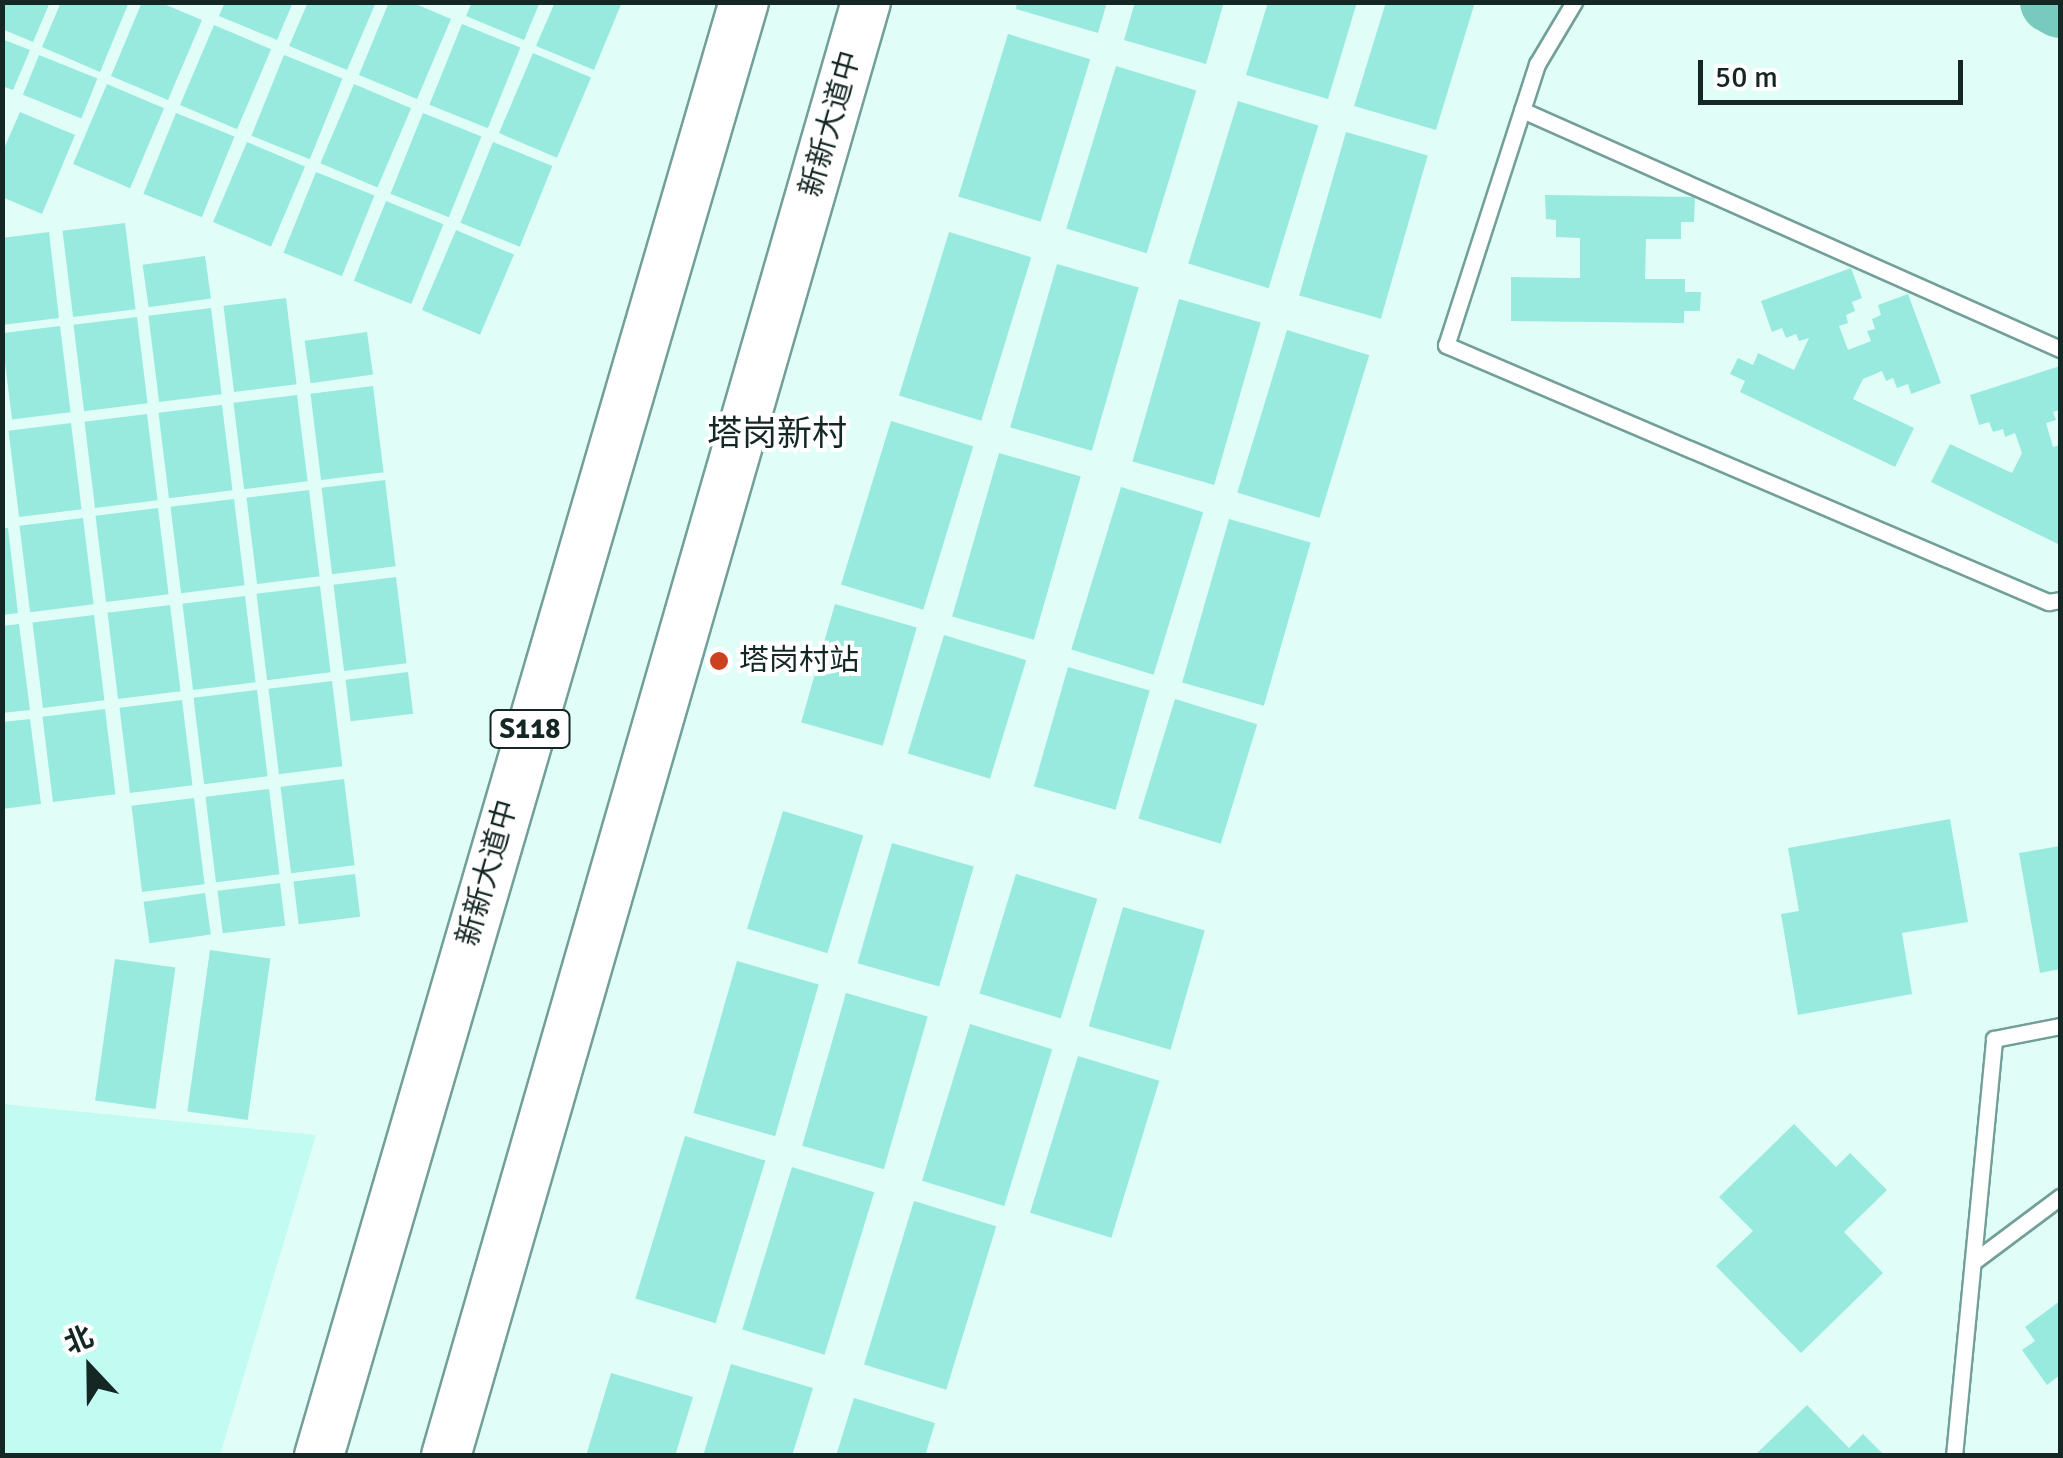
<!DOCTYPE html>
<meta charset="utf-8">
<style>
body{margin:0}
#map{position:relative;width:2063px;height:1458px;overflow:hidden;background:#e1fdf8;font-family:Signika,"Noto Sans SC",sans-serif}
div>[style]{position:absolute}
.built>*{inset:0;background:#c1fbf2}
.river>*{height:62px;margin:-31px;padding:0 31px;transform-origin:31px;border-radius:31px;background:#79cabe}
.building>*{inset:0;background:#98eade;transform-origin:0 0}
.roads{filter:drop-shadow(2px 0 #729f98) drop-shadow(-2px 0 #729f98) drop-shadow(0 2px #729f98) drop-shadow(0 -2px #729f98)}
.lane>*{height:15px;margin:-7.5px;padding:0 7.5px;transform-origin:7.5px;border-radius:7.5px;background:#fff}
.primary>*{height:48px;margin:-24px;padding:0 24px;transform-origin:24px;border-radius:24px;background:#fff}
.dots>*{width:28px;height:28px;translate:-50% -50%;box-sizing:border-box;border:5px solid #fff;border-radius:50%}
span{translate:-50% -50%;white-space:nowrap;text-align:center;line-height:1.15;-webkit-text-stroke:8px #fff;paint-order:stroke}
.shield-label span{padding:2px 8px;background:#fff;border:2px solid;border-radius:8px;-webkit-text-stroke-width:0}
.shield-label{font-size:28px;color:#152724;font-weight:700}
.street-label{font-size:30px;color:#152724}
.poi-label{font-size:30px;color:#152724}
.left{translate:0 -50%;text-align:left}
.quarter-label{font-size:35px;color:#152724}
.frame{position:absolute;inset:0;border:5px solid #152724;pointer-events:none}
.north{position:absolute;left:40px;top:1318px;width:100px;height:100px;-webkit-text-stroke:8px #fff;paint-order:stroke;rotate:338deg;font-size:28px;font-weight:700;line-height:40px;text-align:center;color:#152724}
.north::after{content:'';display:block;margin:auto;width:35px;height:45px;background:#152724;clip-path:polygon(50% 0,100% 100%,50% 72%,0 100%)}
.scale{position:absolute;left:1698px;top:60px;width:265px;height:45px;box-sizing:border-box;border:5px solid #152724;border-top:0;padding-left:12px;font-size:30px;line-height:35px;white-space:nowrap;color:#152724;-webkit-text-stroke:8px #fff;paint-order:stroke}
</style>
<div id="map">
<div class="built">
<div style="clip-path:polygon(2px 1104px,316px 1135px,220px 1455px,3px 1455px)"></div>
</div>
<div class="river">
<div style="left:2051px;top:2px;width:10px;rotate:29deg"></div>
</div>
<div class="building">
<div style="clip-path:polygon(2px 2px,50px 2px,33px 42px,2px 29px)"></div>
<div style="clip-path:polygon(61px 2px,129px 2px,100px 72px,42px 47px)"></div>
<div style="clip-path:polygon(142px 2px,159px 2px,202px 20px,168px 100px,111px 76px)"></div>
<div style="clip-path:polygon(225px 2px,293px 2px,277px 40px,219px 16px)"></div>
<div style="clip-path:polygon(308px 2px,376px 2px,347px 70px,289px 46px)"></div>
<div style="clip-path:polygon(389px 2px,411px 2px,451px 19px,417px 99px,359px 75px)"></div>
<div style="clip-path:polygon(472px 2px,540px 2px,524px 40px,466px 16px)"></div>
<div style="clip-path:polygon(555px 2px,622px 2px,594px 70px,536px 46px)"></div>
<div style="clip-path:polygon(1017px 2px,1107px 2px,1098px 33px,1016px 9px)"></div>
<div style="clip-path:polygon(1135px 2px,1224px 2px,1206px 64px,1124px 40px)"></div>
<div style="clip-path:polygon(1268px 2px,1357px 2px,1328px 99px,1246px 75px)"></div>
<div style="clip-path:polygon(1386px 2px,1475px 2px,1436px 130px,1354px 106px)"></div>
<div style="left:462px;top:24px;width:63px;height:87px;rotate:22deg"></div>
<div style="left:214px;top:25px;width:62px;height:87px;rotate:23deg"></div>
<div style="left:1008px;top:34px;width:86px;height:170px;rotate:17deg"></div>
<div style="clip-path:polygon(2px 39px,30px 50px,13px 90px,2px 86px)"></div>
<div style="left:533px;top:53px;width:63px;height:87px;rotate:23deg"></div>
<div style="left:39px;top:55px;width:63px;height:43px;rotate:22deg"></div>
<div style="left:284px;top:55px;width:63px;height:87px;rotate:22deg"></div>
<div style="left:1116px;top:66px;width:84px;height:170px;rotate:17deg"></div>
<div style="left:107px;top:84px;width:62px;height:87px;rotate:23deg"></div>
<div style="left:354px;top:84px;width:62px;height:86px;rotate:23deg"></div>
<div style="left:1238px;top:101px;width:84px;height:170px;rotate:17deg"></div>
<div style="clip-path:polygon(20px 112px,75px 135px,42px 214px,2px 197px,2px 153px)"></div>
<div style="left:176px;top:113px;width:63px;height:87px;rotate:22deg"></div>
<div style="left:423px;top:113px;width:63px;height:87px;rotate:22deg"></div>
<div style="left:1346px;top:132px;width:85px;height:170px;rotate:16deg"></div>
<div style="left:247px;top:142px;width:63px;height:87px;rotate:23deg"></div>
<div style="left:493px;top:142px;width:64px;height:87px;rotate:22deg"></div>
<div style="left:316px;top:172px;width:63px;height:87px;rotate:22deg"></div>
<div style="clip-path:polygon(1545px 195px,1695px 197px,1694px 222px,1681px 222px,1681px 239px,1646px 239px,1645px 279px,1685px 279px,1685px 292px,1701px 292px,1700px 311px,1684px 311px,1684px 323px,1511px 321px,1511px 277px,1580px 278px,1580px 238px,1556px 237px,1556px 220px,1546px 219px)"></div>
<div style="left:386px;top:201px;width:62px;height:86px;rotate:22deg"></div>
<div style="left:125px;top:223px;width:87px;height:63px;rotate:83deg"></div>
<div style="left:456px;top:230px;width:63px;height:87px;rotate:23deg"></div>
<div style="clip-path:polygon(49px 232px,59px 318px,2px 325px,2px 238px)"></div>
<div style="left:949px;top:232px;width:86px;height:171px;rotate:17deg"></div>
<div style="left:205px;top:256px;width:43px;height:63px;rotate:82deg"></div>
<div style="left:1057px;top:264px;width:85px;height:170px;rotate:16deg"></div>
<div style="clip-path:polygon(1851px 268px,1862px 298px,1852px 302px,1855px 311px,1846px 315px,1848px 323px,1839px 326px,1848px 350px,1871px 341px,1867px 331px,1875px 329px,1872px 319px,1881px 315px,1878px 305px,1908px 294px,1941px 383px,1911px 394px,1908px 384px,1897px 388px,1893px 378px,1886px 381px,1882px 371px,1863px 379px,1853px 399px,1914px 428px,1895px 467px,1740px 392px,1745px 381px,1730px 374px,1738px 358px,1753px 365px,1758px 353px,1794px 370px,1809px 338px,1799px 341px,1796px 334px,1786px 338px,1782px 328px,1772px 332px,1761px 301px)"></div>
<div style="left:286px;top:298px;width:87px;height:63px;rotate:83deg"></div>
<div style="left:1179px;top:299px;width:85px;height:169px;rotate:16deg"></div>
<div style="left:211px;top:308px;width:87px;height:63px;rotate:83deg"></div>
<div style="left:137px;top:317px;width:87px;height:64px;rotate:83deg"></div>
<div style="left:60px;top:326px;width:87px;height:59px;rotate:83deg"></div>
<div style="left:1287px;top:330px;width:86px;height:170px;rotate:17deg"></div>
<div style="left:367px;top:332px;width:43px;height:63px;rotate:82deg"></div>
<div style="clip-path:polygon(2060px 366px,2060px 410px,2053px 412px,2056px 420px,2046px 423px,2053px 447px,2060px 445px,2060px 545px,1931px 482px,1950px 444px,2012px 473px,2022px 453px,2015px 433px,2005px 437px,2003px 429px,1993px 432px,1989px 422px,1979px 425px,1970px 395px)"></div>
<div style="left:373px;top:386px;width:87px;height:63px;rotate:83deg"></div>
<div style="left:297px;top:395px;width:87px;height:64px;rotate:83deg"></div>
<div style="left:222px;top:405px;width:86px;height:64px;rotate:83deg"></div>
<div style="left:147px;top:414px;width:87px;height:63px;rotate:83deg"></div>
<div style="left:891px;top:421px;width:86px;height:171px;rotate:17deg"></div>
<div style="left:71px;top:423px;width:87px;height:63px;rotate:83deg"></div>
<div style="left:999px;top:453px;width:85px;height:170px;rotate:16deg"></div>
<div style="left:385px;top:480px;width:87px;height:64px;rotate:83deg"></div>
<div style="left:1121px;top:487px;width:86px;height:170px;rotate:17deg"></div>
<div style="left:309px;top:490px;width:87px;height:63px;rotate:83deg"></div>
<div style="left:234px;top:499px;width:87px;height:64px;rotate:83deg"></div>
<div style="left:158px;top:508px;width:87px;height:63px;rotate:83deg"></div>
<div style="left:83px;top:518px;width:87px;height:64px;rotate:83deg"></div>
<div style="left:1229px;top:519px;width:85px;height:170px;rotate:16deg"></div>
<div style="clip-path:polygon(2px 528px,8px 528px,18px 613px,2px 615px)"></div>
<div style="left:396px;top:577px;width:87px;height:63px;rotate:83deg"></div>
<div style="left:320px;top:586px;width:87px;height:64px;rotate:83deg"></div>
<div style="left:245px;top:596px;width:87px;height:63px;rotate:83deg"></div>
<div style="left:835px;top:604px;width:85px;height:123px;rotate:16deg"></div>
<div style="left:170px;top:605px;width:87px;height:63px;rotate:83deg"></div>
<div style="left:94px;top:615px;width:86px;height:62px;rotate:83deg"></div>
<div style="clip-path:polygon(19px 624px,30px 710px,2px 713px,2px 626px)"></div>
<div style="left:944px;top:635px;width:86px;height:124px;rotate:17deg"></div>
<div style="left:1068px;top:667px;width:85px;height:124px;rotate:16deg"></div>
<div style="left:408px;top:672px;width:42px;height:63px;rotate:83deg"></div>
<div style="left:332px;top:681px;width:86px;height:64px;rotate:83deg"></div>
<div style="left:257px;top:690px;width:87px;height:64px;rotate:83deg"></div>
<div style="left:1175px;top:699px;width:86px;height:125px;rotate:17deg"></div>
<div style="left:182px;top:700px;width:86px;height:63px;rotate:83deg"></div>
<div style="left:105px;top:709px;width:86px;height:63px;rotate:83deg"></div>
<div style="clip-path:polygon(30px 719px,41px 804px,2px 809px,2px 722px)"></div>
<div style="left:344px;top:779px;width:87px;height:64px;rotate:83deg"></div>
<div style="left:269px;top:789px;width:86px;height:64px;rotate:83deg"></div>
<div style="left:194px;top:798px;width:87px;height:63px;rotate:83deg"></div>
<div style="left:783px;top:811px;width:84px;height:123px;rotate:17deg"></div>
<div style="clip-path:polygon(1950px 819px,1968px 922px,1902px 933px,1912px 994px,1798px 1015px,1781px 914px,1799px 911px,1788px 848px)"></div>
<div style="left:892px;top:843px;width:85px;height:125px;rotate:16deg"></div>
<div style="clip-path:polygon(2060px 846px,2060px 969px,2040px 973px,2019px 853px)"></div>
<div style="left:355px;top:874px;width:43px;height:62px;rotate:83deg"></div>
<div style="left:1016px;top:874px;width:85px;height:125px;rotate:17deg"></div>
<div style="left:280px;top:883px;width:43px;height:63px;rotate:83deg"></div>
<div style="left:205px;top:893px;width:42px;height:62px;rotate:82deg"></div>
<div style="left:1123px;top:907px;width:85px;height:124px;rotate:16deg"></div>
<div style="left:210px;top:950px;width:61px;height:163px;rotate:8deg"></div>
<div style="left:115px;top:959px;width:61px;height:143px;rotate:8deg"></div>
<div style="left:737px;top:961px;width:85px;height:158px;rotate:16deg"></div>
<div style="left:846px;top:993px;width:85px;height:159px;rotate:16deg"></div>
<div style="left:970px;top:1024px;width:86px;height:164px;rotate:17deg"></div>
<div style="left:1078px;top:1056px;width:85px;height:164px;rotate:17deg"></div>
<div style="clip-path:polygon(1794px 1124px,1836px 1167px,1850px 1153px,1887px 1190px,1844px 1232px,1883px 1273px,1801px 1353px,1716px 1266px,1753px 1231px,1719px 1197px)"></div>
<div style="left:685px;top:1136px;width:84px;height:170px;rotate:17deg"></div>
<div style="left:792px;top:1167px;width:86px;height:170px;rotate:17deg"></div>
<div style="left:914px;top:1201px;width:86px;height:171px;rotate:17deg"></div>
<div style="clip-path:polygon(2060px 1301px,2060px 1375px,2047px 1385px,2022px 1350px,2035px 1341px,2025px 1327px)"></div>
<div style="clip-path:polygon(731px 1364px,813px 1388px,792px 1456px,703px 1456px)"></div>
<div style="clip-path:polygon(611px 1373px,693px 1397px,675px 1456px,586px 1456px)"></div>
<div style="clip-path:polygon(854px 1398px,935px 1423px,925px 1456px,836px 1456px)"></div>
<div style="clip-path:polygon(1807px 1405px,1849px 1448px,1863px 1434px,1885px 1456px,1754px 1456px)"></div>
</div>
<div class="roads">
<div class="lane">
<div style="left:1574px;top:2px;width:72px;rotate:120.8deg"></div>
<div style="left:1537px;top:64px;width:295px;rotate:107.9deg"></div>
<div style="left:1446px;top:345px;width:655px;rotate:23.12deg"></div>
<div style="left:2048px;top:602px;width:12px;rotate:-9deg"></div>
<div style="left:1522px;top:110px;width:589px;rotate:23.95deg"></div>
<div style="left:1973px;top:1262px;width:109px;rotate:-36.8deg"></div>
<div style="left:1954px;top:1456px;width:419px;rotate:-84.5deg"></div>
<div style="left:1994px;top:1039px;width:67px;rotate:-11.1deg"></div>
</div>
<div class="primary">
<div style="left:319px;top:1456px;width:1515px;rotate:-73.71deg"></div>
<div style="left:446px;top:1456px;width:1513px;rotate:-73.89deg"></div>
</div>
</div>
<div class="dots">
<div style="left:719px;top:661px;background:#cc4221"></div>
</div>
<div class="shield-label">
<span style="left:530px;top:729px">S118</span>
</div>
<div class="street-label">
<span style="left:831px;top:124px;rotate:-74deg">新新大道中</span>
<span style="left:488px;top:873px;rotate:-74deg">新新大道中</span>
</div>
<div class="poi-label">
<span class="left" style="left:739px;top:661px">塔岗村站</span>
</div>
<div class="quarter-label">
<span style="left:777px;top:434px">塔岗新村</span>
</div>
<div class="frame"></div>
<div class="north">北</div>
<div class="scale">50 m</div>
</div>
